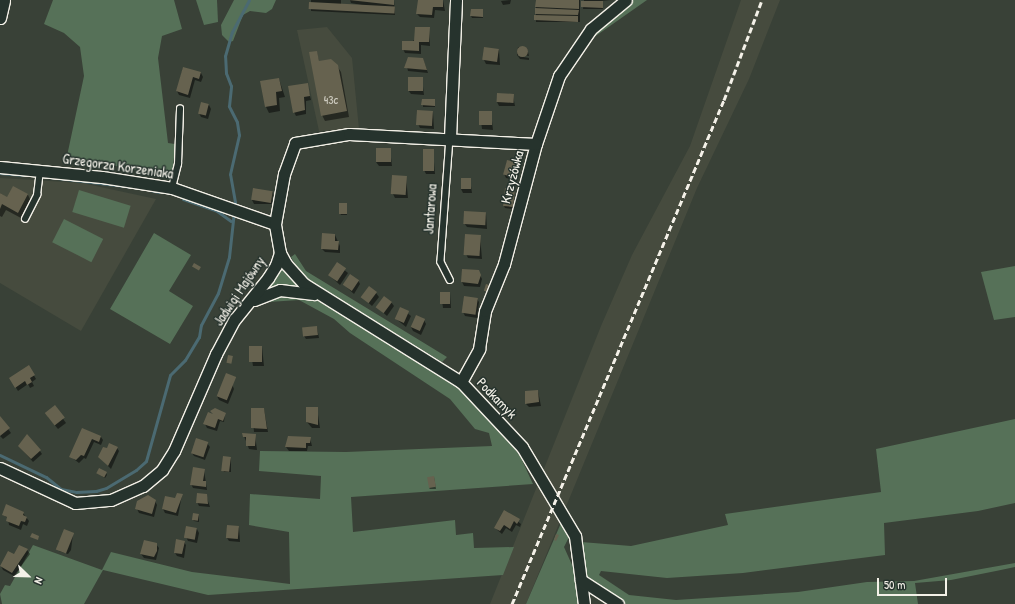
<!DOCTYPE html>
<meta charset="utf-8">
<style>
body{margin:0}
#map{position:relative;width:1015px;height:604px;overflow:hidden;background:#394137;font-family:"Patrick Hand",sans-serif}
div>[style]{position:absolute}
.built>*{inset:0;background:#464b3e}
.green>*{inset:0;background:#567158;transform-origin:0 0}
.shadow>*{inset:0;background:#0007;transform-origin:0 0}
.stream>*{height:3px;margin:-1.5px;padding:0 1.5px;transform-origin:1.5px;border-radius:1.5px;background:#4b6a72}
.building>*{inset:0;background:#66624f;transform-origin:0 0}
.round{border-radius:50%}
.roads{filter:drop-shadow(1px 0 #f4f1e8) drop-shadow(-1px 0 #f4f1e8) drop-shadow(0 1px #f4f1e8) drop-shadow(0 -1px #f4f1e8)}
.service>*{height:5.5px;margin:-2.75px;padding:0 2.75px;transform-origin:2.75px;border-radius:2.75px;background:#26332d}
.minor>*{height:11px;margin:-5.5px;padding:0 5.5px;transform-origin:5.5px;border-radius:5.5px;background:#26332d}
.rail>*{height:3px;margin-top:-1.5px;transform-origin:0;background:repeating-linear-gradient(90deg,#f4f1e8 0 6px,transparent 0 9px)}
span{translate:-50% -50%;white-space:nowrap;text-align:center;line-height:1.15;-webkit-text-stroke:3px #26332d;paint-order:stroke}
.number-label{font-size:12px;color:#d0cdc2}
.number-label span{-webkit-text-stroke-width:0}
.street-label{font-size:14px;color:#f4f1e8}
.north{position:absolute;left:8px;top:556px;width:40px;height:40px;-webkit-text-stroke:3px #26332d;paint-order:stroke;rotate:113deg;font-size:11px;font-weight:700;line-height:16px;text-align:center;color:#f4f1e8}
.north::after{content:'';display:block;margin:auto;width:14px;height:18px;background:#f4f1e8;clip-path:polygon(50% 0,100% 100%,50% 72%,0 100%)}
.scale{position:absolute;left:877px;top:578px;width:70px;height:18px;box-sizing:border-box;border:2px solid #f4f1e8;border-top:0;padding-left:5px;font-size:12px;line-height:14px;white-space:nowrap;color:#f4f1e8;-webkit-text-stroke:3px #26332d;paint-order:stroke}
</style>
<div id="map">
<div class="built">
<div style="clip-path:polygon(741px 0,780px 0,749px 79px,697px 188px,526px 604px,490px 604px,601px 326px,632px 255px,690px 146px)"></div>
<div style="clip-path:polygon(327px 27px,352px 58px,359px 129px,319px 131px,297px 30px)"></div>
<div style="clip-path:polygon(0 178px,82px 183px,156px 199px,81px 331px,0 283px)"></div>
</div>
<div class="green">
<div style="clip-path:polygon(53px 0,174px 0,182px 29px,162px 36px,158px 58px,168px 143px,175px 144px,173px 170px,169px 177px,67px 156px,84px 76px,80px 47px,64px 33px,44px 24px)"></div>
<div style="clip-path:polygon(196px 0,217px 0,218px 22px,204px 25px)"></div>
<div style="clip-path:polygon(234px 0,276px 0,272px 9px,266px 13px,250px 11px,243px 15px,233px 41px,229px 42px,222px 35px,221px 25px)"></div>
<div style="clip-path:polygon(628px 0,647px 0,580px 47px)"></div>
<div style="left:79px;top:190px;width:54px;height:23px;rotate:17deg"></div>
<div style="left:64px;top:219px;width:44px;height:26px;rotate:27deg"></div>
<div style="clip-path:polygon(154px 233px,191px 255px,169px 291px,193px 306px,170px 344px,110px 309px)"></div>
<div style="clip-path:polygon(295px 254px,306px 271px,447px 357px,442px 362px,309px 280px,299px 271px,291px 257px)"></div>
<div style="clip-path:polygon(280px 265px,306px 287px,261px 293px)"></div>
<div style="clip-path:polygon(1015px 266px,1015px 317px,994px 320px,981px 272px)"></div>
<div style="clip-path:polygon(302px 293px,352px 318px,458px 386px,502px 429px,520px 456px,533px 484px,351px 497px,353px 532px,455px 520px,456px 535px,473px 533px,474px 548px,514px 547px,503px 575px,208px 595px,103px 570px,84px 604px,2px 604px,0 594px,5px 585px,10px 586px,33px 545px,102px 570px,111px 552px,192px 572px,290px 584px,289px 532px,249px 525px,250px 494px,320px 499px,321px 476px,259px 471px,260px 451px,346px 452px,492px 446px,489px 433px,475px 429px,450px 399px,350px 333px,334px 319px,299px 300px,268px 302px,272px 296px)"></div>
<div style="clip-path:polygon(1015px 419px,1015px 503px,978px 511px,884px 523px,885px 555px,743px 573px,667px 578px,601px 571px,599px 575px,629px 595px,676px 600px,798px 592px,867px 582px,914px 581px,1015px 563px,1015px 567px,996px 571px,951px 580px,915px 583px,918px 604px,620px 604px,582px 573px,581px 542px,631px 546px,728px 525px,725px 514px,881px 492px,876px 449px)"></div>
<div style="clip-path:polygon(561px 523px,569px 537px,564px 547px,577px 576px,583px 604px,526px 604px)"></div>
</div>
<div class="shadow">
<div style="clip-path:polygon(311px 0,341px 0,341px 5px,367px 6px,351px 3px,350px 0,394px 0,395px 15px,311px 11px)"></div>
<div style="clip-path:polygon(430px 0,443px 0,445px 11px,435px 10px,434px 18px,420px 17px,417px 14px)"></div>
<div style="clip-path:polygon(511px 0,510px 4px,503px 5px,501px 1px)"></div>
<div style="left:536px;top:0;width:44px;height:22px"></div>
<div style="clip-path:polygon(584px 0,611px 0,601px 1px,603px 9px,583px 9px)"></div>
<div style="clip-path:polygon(482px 10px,483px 18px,472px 18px,471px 16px)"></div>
<div style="clip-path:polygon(429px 28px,430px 46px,421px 45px,421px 54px,405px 53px,403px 49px)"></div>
<div style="clip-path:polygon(518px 47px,527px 48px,529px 56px,518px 54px,518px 56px,529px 58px,529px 60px,520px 59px,517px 55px)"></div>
<div style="clip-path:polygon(499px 50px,500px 65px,486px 64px,484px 60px)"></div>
<div style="clip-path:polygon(317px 52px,319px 62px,337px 66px,341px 72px,349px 117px,325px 121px,322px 115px)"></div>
<div style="clip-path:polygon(423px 59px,428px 73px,408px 71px,406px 62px)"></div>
<div style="clip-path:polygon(183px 68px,201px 73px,203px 77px,201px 82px,195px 80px,190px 98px,179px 95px,177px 91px)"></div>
<div style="clip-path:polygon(422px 78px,424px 95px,411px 94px,408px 90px)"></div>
<div style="clip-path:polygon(279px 79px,285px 97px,279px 98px,280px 111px,269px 113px,266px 107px)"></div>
<div style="clip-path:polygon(307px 84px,311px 100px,306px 101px,306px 114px,296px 116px,294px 112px)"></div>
<div style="clip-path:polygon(513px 95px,515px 106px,499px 106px,497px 102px)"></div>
<div style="left:423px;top:100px;width:12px;height:7px"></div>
<div style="clip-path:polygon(209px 105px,211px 109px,208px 119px,201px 117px,199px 113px)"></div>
<div style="clip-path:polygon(433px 112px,434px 129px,420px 128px,418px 124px)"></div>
<div style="clip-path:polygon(480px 112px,491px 112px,493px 130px,482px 129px)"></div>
<div style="clip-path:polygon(390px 149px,392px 166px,379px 166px,376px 162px)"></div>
<div style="clip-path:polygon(433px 150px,435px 174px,426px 174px,424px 170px)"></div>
<div style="clip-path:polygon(507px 161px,518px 164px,520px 168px,517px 181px,506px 178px,504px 174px)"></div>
<div style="clip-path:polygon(406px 177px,408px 198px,395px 198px,393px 194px)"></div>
<div style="clip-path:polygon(470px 179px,472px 193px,463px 193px,461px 189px)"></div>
<div style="clip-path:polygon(13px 187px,28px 195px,31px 201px,21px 218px,6px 210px,2px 217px,0 216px,0 193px,7px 198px)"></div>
<div style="clip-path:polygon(514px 190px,513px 209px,505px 208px,504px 206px)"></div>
<div style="clip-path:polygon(273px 192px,272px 204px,254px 204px,252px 200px)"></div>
<div style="clip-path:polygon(346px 204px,347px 215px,341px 215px,340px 213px)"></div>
<div style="clip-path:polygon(486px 213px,487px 229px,467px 227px,464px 223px)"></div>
<div style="clip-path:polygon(335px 235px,340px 246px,340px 253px,325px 252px,322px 249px)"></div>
<div style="clip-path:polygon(480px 236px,482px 259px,468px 258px,466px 254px)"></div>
<div style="clip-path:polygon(337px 264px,348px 273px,340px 285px,330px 276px)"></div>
<div style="clip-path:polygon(478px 271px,482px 279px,480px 287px,464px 286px,462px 282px)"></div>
<div style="clip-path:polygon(358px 280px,360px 284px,354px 294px,344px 285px)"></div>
<div style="clip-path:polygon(376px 293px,379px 297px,372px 306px,362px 297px)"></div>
<div style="clip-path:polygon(441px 293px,450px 293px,451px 308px,443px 308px)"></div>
<div style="clip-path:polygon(477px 299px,479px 302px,477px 318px,465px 316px,463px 312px)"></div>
<div style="clip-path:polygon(391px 302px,394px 306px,387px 316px,377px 307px)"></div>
<div style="clip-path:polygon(401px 308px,411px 316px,406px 327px,396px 319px)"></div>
<div style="clip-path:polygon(424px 320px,426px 324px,421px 335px,413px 331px,411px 327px)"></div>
<div style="clip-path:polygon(317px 327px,319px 338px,306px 339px,304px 336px)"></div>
<div style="clip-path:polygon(250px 347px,262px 347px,264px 366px,253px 366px)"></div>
<div style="clip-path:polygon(29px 367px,36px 379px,32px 382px,34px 386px,30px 388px,28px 384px,18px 391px,10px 378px)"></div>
<div style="clip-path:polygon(235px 378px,232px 384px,234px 389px,228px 404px,219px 400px,217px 396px)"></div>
<div style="clip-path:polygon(538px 391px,541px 406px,529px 407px,526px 404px)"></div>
<div style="clip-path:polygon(54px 406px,66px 423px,58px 429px,48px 417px)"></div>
<div style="clip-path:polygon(317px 408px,320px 428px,312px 428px,307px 422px)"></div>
<div style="clip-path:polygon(252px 409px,264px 409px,268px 432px,254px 432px)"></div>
<div style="clip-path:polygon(225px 413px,224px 422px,220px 421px,217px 431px,207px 428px,205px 424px,214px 416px)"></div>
<div style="clip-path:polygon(0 418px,11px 433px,3px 439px,0 436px)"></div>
<div style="clip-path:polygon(83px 429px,101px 437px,103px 440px,101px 445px,94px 442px,86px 459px,84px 458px,79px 463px,71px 457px)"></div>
<div style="clip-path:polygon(255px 435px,257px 450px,249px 449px,244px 436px)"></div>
<div style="clip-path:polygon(310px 438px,312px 446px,308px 446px,307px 451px,289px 451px,286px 447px)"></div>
<div style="clip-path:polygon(207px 443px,210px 447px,205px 460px,194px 456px,192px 453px)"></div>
<div style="clip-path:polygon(19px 446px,40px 451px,42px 454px,33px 462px)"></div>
<div style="clip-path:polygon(117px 448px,119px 451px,111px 469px,99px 457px)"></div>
<div style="clip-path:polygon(231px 458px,231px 472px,224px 472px,223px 470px)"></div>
<div style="clip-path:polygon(204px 470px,207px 490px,193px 488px,191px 484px)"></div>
<div style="clip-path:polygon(97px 473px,106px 473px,107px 475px,105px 478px)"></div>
<div style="clip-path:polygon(434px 477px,436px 489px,430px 489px,429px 488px)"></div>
<div style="clip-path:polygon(182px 495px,178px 516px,165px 513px,163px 509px,166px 497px,177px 500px)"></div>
<div style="clip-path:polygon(206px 495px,210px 507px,199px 506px,197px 502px)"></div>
<div style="clip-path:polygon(155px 501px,157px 505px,154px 517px,139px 513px,137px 509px)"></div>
<div style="clip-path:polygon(505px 511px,521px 524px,520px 527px,516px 525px,512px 532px,506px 528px,502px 534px,495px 528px)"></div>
<div style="clip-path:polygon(23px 513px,29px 521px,27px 526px,23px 524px,21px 530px,9px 525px,8px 518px,3px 515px)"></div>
<div style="clip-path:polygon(199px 515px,199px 522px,194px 521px,193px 520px)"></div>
<div style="clip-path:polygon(239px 527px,240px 542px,229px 541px,227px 538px)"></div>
<div style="clip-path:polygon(197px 529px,199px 533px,197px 543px,188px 541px,186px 537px)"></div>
<div style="clip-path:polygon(73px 534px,71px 550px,68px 554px,59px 551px)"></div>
<div style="clip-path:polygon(184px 542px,186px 545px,184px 558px,177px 556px,175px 553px)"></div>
<div style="clip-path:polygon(156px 544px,159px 548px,156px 560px,144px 558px,141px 554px)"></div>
<div style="clip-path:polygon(27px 550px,30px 554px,14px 576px,3px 570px,1px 566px,15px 555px)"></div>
</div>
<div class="stream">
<div style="left:0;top:173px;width:24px;rotate:5deg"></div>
<div style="left:49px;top:177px;width:93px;rotate:6.8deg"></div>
<div style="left:150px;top:190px;width:9px;rotate:13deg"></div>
<div style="left:183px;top:199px;width:36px;rotate:19deg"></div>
<div style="left:217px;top:211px;width:17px;rotate:36deg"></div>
<div style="left:0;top:455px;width:51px;rotate:25.6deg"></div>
<div style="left:46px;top:477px;width:19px;rotate:39deg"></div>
<div style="left:61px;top:489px;width:15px;rotate:11deg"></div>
<div style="left:76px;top:492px;width:20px;rotate:-3deg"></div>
<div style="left:96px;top:491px;width:10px;rotate:-17deg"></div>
<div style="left:106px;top:488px;width:35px;rotate:-31deg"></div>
<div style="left:136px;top:470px;width:13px;rotate:-42deg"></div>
<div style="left:146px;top:461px;width:89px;rotate:-74.4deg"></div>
<div style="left:170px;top:375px;width:21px;rotate:-45deg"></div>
<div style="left:185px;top:360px;width:27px;rotate:-59deg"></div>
<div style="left:199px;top:337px;width:12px;rotate:-81deg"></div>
<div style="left:201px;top:325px;width:36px;rotate:-62deg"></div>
<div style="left:218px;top:293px;width:38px;rotate:-73deg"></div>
<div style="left:229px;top:257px;width:55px;rotate:-83.8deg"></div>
<div style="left:235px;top:202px;width:28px;rotate:-100deg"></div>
<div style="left:230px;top:174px;width:40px;rotate:-77deg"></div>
<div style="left:239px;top:135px;width:13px;rotate:-99deg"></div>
<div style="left:237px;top:122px;width:18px;rotate:-117deg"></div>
<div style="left:229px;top:106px;width:20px;rotate:-84deg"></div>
<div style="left:231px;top:86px;width:14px;rotate:-111deg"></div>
<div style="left:226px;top:73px;width:17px;rotate:-93deg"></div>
<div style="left:225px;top:56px;width:25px;rotate:-74deg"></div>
<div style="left:232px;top:32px;width:36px;rotate:-62deg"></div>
</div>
<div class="building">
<div style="clip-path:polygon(349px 0,394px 0,394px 5px)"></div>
<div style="clip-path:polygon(418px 0,443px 0,443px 7px,433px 7px,432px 15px,416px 14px)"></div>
<div style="clip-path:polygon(536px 0,579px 0,579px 9px,535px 7px)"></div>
<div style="clip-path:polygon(581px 1px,603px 1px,603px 8px,581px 7px)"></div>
<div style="left:309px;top:2px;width:86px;height:7px;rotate:3deg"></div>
<div style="clip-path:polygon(535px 8px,579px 10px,578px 15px,535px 14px)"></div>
<div style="clip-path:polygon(471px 9px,483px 9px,483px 17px,470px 16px)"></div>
<div style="clip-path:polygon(534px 15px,578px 16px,578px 22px,534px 20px)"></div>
<div style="clip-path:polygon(415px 27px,430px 27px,429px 42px,419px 42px,419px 51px,402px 50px,402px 41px,414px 41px)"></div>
<div class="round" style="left:516.5px;top:45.5px;width:11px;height:11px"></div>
<div style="left:484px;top:47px;width:15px;height:13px;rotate:8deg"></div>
<div style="clip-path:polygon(317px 51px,319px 61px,331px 59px,338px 65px,347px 111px,321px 116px,309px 52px)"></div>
<div style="clip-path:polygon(408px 57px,423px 58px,427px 70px,404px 68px)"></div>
<div style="clip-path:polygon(183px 67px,201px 72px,199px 79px,193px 77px,188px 95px,176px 91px)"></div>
<div style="left:408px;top:77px;width:15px;height:14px"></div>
<div style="clip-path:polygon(279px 78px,282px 91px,276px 92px,277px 105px,265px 107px,260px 81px)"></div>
<div style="clip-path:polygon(308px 83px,310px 96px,304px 97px,305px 110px,293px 113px,288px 86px)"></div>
<div style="left:497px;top:93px;width:17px;height:9px;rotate:3deg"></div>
<div style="clip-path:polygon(422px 99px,435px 99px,435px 106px,421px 105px)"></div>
<div style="left:201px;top:102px;width:8px;height:12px;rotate:14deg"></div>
<div style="left:417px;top:110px;width:16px;height:15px;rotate:4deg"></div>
<div style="left:479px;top:111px;width:13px;height:14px"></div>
<div style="left:376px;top:148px;width:15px;height:14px"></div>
<div style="left:423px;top:149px;width:11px;height:22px"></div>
<div style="left:507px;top:160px;width:11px;height:15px;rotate:15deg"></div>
<div style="left:392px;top:175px;width:15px;height:19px;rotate:4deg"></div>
<div style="left:461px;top:178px;width:10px;height:11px"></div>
<div style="clip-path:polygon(13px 186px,28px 194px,18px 213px,2px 204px,0 209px,0 193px,7px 197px)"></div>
<div style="left:253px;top:188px;width:20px;height:12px;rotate:9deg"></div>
<div style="left:505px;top:188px;width:10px;height:18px;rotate:6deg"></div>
<div style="left:339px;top:203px;width:8px;height:11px"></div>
<div style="left:464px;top:211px;width:22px;height:13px;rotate:3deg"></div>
<div style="clip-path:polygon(322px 233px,335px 234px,335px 241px,339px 241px,338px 250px,321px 249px)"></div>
<div style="left:465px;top:234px;width:16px;height:21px;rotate:4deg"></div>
<div style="left:337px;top:262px;width:11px;height:16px;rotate:34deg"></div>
<div style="left:194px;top:263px;width:8px;height:4px;rotate:30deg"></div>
<div style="clip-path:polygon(462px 269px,479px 270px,481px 275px,478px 284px,461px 282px)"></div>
<div style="left:350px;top:274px;width:11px;height:13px;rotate:34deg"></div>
<div style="left:486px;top:284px;width:6px;height:7px;rotate:18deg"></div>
<div style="left:369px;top:286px;width:10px;height:14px;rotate:37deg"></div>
<div style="left:440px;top:292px;width:10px;height:12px"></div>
<div style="left:384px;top:296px;width:10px;height:14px;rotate:37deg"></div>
<div style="left:464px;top:296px;width:14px;height:17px;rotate:8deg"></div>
<div style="left:400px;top:307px;width:10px;height:13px;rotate:24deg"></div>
<div style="left:416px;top:315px;width:10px;height:13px;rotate:24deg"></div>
<div style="left:317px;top:326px;width:9px;height:15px;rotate:84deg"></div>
<div style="left:249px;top:346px;width:13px;height:16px"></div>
<div style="left:228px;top:355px;width:5px;height:8px;rotate:11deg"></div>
<div style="clip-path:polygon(29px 365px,35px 375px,30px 378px,32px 382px,27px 385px,25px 381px,15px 388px,9px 378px)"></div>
<div style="left:226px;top:373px;width:11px;height:25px;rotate:22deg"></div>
<div style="clip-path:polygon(538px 390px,539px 402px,525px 404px,525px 391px)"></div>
<div style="left:55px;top:405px;width:16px;height:13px;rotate:52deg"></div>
<div style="clip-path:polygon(306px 407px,318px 407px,318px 425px,306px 422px)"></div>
<div style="clip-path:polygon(215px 408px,226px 413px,223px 421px,218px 419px,215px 428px,203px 424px,208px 412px,213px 414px,210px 411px)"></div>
<div style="clip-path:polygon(251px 408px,264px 408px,267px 429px,251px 428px)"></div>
<div style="clip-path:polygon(0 416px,10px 428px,0 436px)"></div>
<div style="clip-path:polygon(82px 428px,101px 436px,99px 442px,92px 439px,84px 456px,81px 455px,76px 460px,69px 457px)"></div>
<div style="clip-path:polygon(242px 433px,256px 434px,255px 446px,246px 446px,246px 437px,243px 437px)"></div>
<div style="clip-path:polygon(27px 434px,41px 450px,31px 459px,18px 446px)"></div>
<div style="clip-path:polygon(288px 436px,311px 437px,310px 443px,306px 443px,306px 448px,285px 447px)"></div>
<div style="left:196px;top:438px;width:13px;height:16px;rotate:18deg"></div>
<div style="clip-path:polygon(109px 443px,118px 447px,108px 466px,98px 457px,103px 447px,107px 448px)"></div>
<div style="left:223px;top:456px;width:8px;height:15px;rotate:7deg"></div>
<div style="clip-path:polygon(193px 467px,205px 469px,203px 481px,206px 481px,206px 487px,190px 485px)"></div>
<div style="left:99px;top:468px;width:9px;height:6px;rotate:27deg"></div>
<div style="left:434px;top:476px;width:11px;height:7px;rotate:80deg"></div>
<div style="clip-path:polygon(177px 493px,183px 494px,176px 513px,162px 509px,165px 496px,175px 498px)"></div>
<div style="clip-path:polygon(197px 493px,207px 494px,208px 504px,196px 503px)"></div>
<div style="clip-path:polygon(148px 495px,156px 500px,152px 514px,135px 509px,137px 501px)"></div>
<div style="clip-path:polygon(6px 504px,24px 512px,23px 515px,27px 517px,25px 522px,21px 521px,19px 526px,6px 521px,7px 517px,2px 515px)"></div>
<div style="clip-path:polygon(504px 510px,520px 519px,517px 524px,514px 521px,510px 529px,504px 525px,500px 531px,494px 528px)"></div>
<div style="left:193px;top:513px;width:6px;height:7px;rotate:9deg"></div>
<div style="left:227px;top:525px;width:12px;height:13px;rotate:5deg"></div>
<div style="left:186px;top:526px;width:11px;height:12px;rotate:10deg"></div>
<div style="left:64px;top:529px;width:11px;height:22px;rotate:22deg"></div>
<div style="clip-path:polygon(32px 533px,39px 536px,38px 540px,30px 537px)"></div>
<div style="clip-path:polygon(556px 534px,559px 535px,556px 541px,554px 540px)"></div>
<div style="clip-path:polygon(176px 539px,185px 541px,182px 554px,174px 553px)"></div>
<div style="clip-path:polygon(144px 540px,157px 543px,157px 551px,154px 557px,140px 554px)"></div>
<div style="clip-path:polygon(19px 545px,28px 549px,12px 573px,0 566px,8px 551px,14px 554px)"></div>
</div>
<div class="roads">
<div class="service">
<div style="left:450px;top:138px;width:124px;rotate:94.2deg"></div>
<div style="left:441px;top:262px;width:20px;rotate:63deg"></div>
<div style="left:172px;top:188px;width:25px;rotate:-76deg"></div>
<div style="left:178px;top:164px;width:55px;rotate:-87.9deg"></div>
<div style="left:25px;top:219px;width:27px;rotate:-63deg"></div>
<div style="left:37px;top:195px;width:24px;rotate:-83deg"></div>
</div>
<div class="minor">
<div style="left:0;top:18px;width:18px;rotate:-77deg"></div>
<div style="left:450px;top:138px;width:138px;rotate:-87.5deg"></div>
<div style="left:0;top:167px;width:102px;rotate:5.6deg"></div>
<div style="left:102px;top:177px;width:71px;rotate:8.9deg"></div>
<div style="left:172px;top:188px;width:109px;rotate:19.3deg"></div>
<div style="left:280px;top:253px;width:13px;rotate:61deg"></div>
<div style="left:286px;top:264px;width:27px;rotate:48deg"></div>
<div style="left:304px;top:284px;width:185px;rotate:32deg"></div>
<div style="left:461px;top:382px;width:89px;rotate:46.8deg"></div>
<div style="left:522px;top:447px;width:104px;rotate:59.2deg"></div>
<div style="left:575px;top:536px;width:69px;rotate:82.5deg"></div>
<div style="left:254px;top:300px;width:28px;rotate:-21deg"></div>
<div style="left:280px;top:290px;width:34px;rotate:7deg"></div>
<div style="left:461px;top:382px;width:38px;rotate:-61deg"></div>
<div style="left:479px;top:349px;width:38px;rotate:-81deg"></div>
<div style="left:485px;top:311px;width:51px;rotate:-68deg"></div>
<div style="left:504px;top:264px;width:124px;rotate:-75.1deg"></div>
<div style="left:536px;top:144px;width:72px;rotate:-71.3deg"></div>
<div style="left:559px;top:76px;width:57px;rotate:-55.8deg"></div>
<div style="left:591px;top:29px;width:45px;rotate:-39.6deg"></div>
<div style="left:0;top:468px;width:83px;rotate:25deg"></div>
<div style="left:75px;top:503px;width:36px;rotate:-5deg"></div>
<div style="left:111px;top:500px;width:35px;rotate:-24deg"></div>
<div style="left:143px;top:486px;width:25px;rotate:-40deg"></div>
<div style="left:162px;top:470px;width:22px;rotate:-58deg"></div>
<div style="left:174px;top:451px;width:106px;rotate:-66.6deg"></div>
<div style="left:216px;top:354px;width:40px;rotate:-62deg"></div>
<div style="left:235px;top:319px;width:53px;rotate:-51.2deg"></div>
<div style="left:268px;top:278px;width:15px;rotate:-58deg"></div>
<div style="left:276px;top:265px;width:13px;rotate:-72deg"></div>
<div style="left:280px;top:253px;width:29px;rotate:-100deg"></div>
<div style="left:275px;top:224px;width:51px;rotate:-79.8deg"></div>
<div style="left:284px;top:174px;width:33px;rotate:-70deg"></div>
<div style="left:295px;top:143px;width:55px;rotate:-9.5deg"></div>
<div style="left:349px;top:134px;width:187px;rotate:3.1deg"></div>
<div style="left:581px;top:580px;width:44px;rotate:33deg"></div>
</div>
</div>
<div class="rail">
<div style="left:512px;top:604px;width:547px;rotate:-67.19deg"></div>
<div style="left:724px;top:100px;width:107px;rotate:-69.2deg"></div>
</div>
<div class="number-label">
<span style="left:331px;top:100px">43c</span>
</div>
<div class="street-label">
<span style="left:118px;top:166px;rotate:8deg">Grzegorza Korzeniaka</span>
<span style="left:512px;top:177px;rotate:-75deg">Krzyżówka</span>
<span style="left:430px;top:209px;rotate:-86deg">Jantarowa</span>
<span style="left:239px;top:291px;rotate:-56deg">Jadwigi Majówny</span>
<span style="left:497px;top:398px;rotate:46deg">Podkamyk</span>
</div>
<div class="north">N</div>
<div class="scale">50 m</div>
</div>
